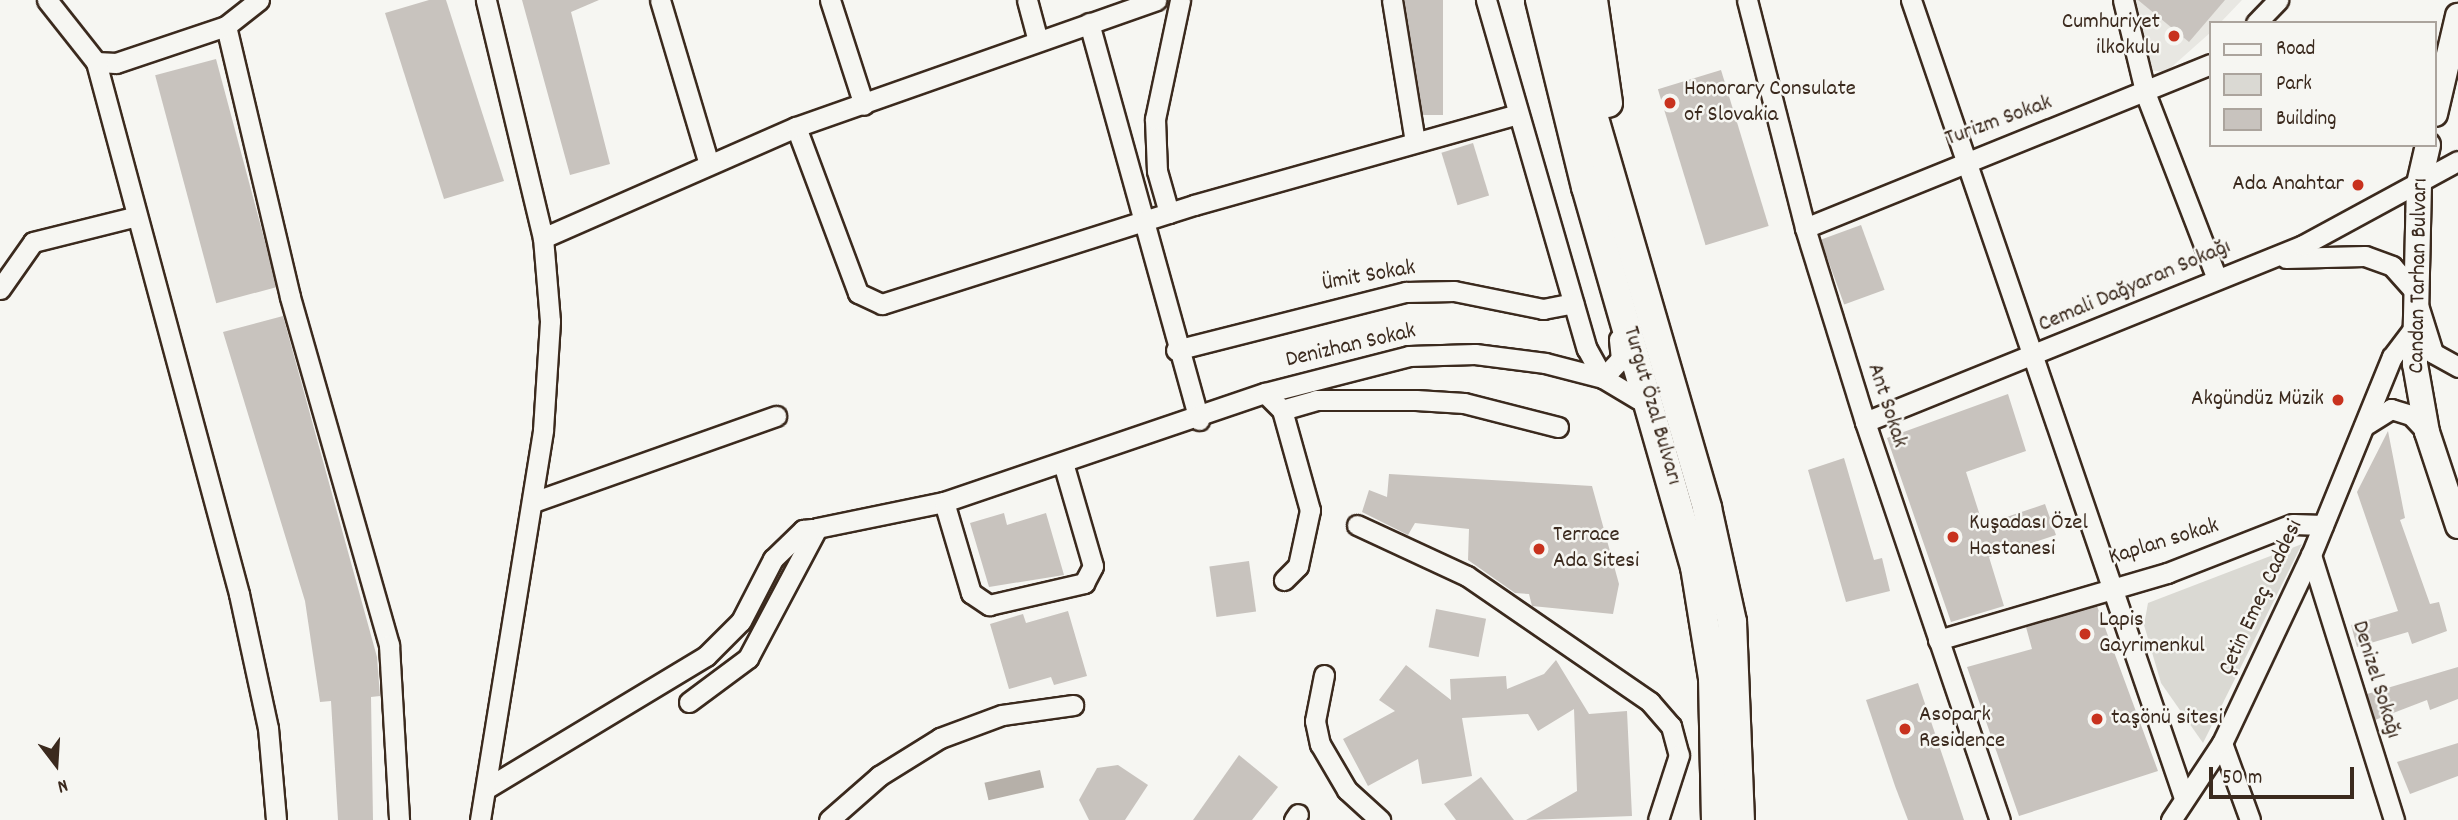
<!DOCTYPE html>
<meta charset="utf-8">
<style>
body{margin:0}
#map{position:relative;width:2458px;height:820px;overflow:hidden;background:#f6f6f2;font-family:Dekko,sans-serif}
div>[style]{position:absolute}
.built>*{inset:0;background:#e8e7e2}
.green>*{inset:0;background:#dad9d3}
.water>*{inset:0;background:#b6b0a9;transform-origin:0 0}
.building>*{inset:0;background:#c8c3be;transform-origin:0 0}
.roads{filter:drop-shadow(2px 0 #3b2a1e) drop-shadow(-2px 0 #3b2a1e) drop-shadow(0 2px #3b2a1e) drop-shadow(0 -2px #3b2a1e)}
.minor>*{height:19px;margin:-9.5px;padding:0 9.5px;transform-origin:9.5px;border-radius:9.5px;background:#f6f6f2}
.major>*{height:24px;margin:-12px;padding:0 12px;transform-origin:12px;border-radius:12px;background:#f6f6f2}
.highway>*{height:28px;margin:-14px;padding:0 14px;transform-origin:14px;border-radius:14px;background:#f6f6f2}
.dots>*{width:19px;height:19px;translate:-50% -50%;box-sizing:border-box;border:4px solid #f6f6f2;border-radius:50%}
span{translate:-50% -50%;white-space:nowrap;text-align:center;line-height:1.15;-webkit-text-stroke:5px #f6f6f2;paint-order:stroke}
.poi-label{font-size:23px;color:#3b2a1e}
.right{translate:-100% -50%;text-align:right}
.left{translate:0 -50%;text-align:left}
.street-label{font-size:23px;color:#3b2a1e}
.legend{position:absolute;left:2209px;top:21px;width:228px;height:126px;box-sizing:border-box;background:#f6f6f2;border:2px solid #aba49d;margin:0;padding:9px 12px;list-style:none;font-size:21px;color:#3b2a1e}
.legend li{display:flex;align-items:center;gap:14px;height:35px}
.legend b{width:35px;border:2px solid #aba49d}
.north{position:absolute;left:21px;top:729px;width:70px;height:70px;-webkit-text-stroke:5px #f6f6f2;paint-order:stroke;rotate:163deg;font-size:19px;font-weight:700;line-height:28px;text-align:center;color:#3b2a1e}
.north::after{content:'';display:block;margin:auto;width:24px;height:32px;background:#3b2a1e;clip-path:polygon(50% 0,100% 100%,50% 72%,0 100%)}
.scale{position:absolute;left:2209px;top:767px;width:145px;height:32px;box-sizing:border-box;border:4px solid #3b2a1e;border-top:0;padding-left:9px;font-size:21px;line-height:24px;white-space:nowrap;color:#3b2a1e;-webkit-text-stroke:5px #f6f6f2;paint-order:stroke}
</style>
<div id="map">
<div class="built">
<div style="clip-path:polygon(2131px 0,2242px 0,2220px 23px,2211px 23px,2211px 32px,2166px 72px,2148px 70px)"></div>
</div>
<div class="green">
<div style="clip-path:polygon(2302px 544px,2203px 743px,2161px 683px,2144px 625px,2148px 603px)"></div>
</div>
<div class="water">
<div style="left:1040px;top:770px;width:18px;height:57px;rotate:77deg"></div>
</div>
<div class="building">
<div style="clip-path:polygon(429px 0,446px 0,504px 181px,444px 199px,385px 13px)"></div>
<div style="clip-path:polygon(522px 0,599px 0,571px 12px,610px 164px,570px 175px)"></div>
<div style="left:1405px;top:0;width:38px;height:115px"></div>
<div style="clip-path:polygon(2138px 0,2225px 0,2189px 42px)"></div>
<div style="left:216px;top:59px;width:236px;height:63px;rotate:75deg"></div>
<div style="left:1721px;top:70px;width:163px;height:66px;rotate:73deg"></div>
<div style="left:1473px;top:143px;width:55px;height:33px;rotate:73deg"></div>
<div style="left:1861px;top:225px;width:69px;height:43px;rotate:70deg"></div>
<div style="clip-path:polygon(283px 316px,377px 657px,380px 696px,371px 697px,373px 820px,338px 820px,331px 701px,320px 702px,305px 601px,223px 332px)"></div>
<div style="clip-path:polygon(2008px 394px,2026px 451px,1966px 472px,1983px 525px,2045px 504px,2056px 535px,1989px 557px,2004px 606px,1951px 622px,1887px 438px)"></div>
<div style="clip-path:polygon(2388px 431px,2405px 518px,2400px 520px,2430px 604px,2439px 602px,2447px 631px,2412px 644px,2408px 632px,2357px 647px,2351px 625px,2398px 611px,2357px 492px)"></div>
<div style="clip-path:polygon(1844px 458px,1874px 560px,1882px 558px,1890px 591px,1846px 602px,1808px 470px)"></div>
<div style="clip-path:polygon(1389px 474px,1592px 486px,1619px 584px,1613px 614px,1532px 606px,1529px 594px,1515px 593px,1468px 560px,1469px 529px,1415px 523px,1408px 535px,1362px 512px,1369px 490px,1387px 497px)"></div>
<div style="clip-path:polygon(1004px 513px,1007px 525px,1046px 513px,1064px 575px,989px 587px,970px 523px)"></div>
<div style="left:1249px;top:561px;width:51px;height:40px;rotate:82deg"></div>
<div style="clip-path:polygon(2097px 606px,2158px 771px,2019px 816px,1967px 667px,2032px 649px,2026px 627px)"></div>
<div style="left:1436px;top:609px;width:51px;height:39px;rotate:11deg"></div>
<div style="clip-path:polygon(1068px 611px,1087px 676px,1054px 685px,1051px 677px,1009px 689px,990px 624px,1023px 614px,1026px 623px)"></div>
<div style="clip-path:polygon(1556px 660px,1589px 714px,1627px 711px,1632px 816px,1526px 820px,1577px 791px,1574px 709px,1538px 731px,1528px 714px,1462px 718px,1472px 776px,1422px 784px,1418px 759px,1368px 786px,1343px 739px,1395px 711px,1379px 700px,1406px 665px,1451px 700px,1450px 679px,1506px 676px,1507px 689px,1544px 674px)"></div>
<div style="clip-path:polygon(2458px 667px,2458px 699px,2430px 710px,2427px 700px,2375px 720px,2367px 694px)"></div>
<div style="clip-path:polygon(1918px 683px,1947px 769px,1964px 820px,1908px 820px,1895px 786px,1866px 700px)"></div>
<div style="clip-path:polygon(2458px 743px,2458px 776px,2410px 794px,2397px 762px)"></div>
<div style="clip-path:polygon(1239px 755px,1278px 787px,1252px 820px,1193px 820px)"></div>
<div style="clip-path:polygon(1118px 765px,1148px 785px,1125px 820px,1089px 820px,1079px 800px,1097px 768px)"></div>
<div style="clip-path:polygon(1481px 777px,1514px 820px,1456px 820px,1444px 804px)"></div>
</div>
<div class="roads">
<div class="minor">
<div style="left:47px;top:0;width:79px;rotate:51.7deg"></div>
<div style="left:96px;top:62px;width:551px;rotate:74.95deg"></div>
<div style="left:239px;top:594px;width:137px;rotate:77.8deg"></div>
<div style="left:268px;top:728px;width:92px;rotate:85deg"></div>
<div style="left:259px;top:0;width:42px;rotate:141.8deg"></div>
<div style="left:226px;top:26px;width:278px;rotate:76.7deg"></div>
<div style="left:290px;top:297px;width:362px;rotate:74.1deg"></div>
<div style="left:389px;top:645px;width:175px;rotate:86.7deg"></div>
<div style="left:660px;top:0;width:171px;rotate:73.4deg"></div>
<div style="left:830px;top:0;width:110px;rotate:72.1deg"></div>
<div style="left:1027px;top:0;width:42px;rotate:75deg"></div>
<div style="left:1392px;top:0;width:138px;rotate:80.8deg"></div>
<div style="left:1486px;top:0;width:363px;rotate:73.9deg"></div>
<div style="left:1587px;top:349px;width:33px;rotate:61deg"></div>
<div style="left:1747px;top:0;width:235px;rotate:75.7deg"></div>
<div style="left:1805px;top:228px;width:203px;rotate:72.8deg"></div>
<div style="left:1865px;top:422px;width:420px;rotate:71.3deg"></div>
<div style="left:1911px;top:0;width:843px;rotate:71.11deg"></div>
<div style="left:2123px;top:0;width:98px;rotate:76.4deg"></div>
<div style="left:2146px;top:95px;width:197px;rotate:68.9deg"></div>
<div style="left:1089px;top:23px;width:412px;rotate:74.5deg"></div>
<div style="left:2256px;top:23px;width:32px;rotate:-46deg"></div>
<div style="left:96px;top:62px;width:20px;rotate:3deg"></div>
<div style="left:116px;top:63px;width:116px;rotate:-18.6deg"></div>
<div style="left:796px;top:127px;width:177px;rotate:69.5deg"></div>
<div style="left:858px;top:293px;width:26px;rotate:25deg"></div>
<div style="left:882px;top:304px;width:327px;rotate:-17.6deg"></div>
<div style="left:1194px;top:205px;width:336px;rotate:-15.7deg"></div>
<div style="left:1169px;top:213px;width:44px;rotate:-105.9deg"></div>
<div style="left:1157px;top:171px;width:52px;rotate:-92.2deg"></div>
<div style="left:1155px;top:119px;width:122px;rotate:-78.1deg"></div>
<div style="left:1805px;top:228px;width:438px;rotate:-22deg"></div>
<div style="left:543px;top:238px;width:276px;rotate:-23.7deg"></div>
<div style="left:796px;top:127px;width:382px;rotate:-19.4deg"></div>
<div style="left:2286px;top:258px;width:79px;rotate:-1.5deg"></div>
<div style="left:2365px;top:256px;width:29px;rotate:20deg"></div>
<div style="left:2392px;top:266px;width:31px;rotate:48deg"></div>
<div style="left:2413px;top:289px;width:67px;rotate:72.6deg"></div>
<div style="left:2433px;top:353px;width:29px;rotate:29deg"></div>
<div style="left:0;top:289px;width:57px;rotate:-54.9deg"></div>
<div style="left:33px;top:242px;width:107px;rotate:-14deg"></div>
<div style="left:1176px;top:350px;width:237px;rotate:-14.2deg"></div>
<div style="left:1406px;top:292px;width:48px;rotate:-1.2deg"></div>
<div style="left:1454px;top:291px;width:91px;rotate:11.4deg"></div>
<div style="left:1543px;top:309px;width:31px;rotate:-11deg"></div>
<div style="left:1603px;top:378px;width:26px;rotate:-47deg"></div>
<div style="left:1621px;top:359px;width:20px;rotate:-96deg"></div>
<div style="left:1265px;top:393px;width:24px;rotate:45deg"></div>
<div style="left:1282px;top:410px;width:35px;rotate:-16deg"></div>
<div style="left:1316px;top:400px;width:100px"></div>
<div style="left:1416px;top:400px;width:48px;rotate:3.6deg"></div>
<div style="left:1464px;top:403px;width:97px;rotate:14.3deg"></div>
<div style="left:1282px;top:410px;width:104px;rotate:74.4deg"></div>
<div style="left:1310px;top:510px;width:57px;rotate:102.1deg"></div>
<div style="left:1298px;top:566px;width:20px;rotate:135deg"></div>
<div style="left:1865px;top:422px;width:472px;rotate:-22deg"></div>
<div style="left:2303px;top:245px;width:176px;rotate:-28.5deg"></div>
<div style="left:2364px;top:426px;width:32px;rotate:-32deg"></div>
<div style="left:2391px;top:409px;width:21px;rotate:17deg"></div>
<div style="left:2411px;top:415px;width:23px;rotate:47deg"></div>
<div style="left:533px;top:502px;width:258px;rotate:-19.5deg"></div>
<div style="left:944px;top:502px;width:95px;rotate:73.5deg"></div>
<div style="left:971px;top:593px;width:22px;rotate:34deg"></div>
<div style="left:989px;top:605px;width:98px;rotate:-13deg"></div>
<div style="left:1084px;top:583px;width:19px;rotate:-62deg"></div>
<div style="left:1093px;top:566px;width:107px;rotate:-106.2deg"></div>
<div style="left:1357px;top:525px;width:121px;rotate:24.9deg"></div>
<div style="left:1467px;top:576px;width:222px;rotate:34.5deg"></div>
<div style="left:1650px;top:702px;width:32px;rotate:49deg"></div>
<div style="left:1671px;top:726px;width:30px;rotate:75deg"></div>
<div style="left:1679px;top:755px;width:68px;rotate:107.9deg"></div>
<div style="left:2311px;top:555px;width:278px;rotate:72.6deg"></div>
<div style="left:1938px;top:640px;width:239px;rotate:-16.3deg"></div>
<div style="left:2167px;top:573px;width:135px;rotate:-21.3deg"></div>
<div style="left:2293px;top:524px;width:30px;rotate:2deg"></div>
<div style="left:1324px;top:675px;width:47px;rotate:101.1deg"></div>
<div style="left:1315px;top:721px;width:24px;rotate:78deg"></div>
<div style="left:1320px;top:744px;width:53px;rotate:59.6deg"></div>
<div style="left:1347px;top:790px;width:45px;rotate:42.3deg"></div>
<div style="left:689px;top:702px;width:74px;rotate:-36.7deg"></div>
<div style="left:748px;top:658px;width:147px;rotate:-62deg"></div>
<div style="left:817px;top:528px;width:130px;rotate:-11.6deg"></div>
<div style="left:944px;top:502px;width:339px;rotate:-18.8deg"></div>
<div style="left:1265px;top:393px;width:149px;rotate:-14.4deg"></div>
<div style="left:1409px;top:356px;width:66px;rotate:-1.7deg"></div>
<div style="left:1475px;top:354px;width:71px;rotate:7.3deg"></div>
<div style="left:1545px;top:363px;width:60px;rotate:14.5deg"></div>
<div style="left:1603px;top:378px;width:41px;rotate:31deg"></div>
<div style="left:2222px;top:743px;width:82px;rotate:70deg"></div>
<div style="left:487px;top:788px;width:256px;rotate:-31.1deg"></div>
<div style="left:706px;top:656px;width:49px;rotate:-45deg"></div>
<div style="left:741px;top:621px;width:70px;rotate:-62.7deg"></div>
<div style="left:773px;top:559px;width:42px;rotate:-44deg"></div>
<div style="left:803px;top:530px;width:9px;rotate:-6deg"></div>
<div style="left:480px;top:820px;width:395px;rotate:-80.8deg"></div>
<div style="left:543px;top:430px;width:109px;rotate:-86.3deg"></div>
<div style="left:550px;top:321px;width:83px;rotate:-94.8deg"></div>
<div style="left:543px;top:238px;width:245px;rotate:-103.5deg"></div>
<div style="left:829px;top:820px;width:67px;rotate:-41.3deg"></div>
<div style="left:879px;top:776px;width:72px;rotate:-31.9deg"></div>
<div style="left:940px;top:738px;width:66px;rotate:-20.4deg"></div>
<div style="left:1002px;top:715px;width:72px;rotate:-8deg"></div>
<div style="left:1294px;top:820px;width:7px;rotate:-56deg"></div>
<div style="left:2171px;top:820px;width:92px;rotate:-56.5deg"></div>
<div style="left:2222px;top:743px;width:208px;rotate:-64.7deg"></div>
<div style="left:2311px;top:555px;width:214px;rotate:-67.8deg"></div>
<div style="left:2392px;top:357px;width:39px;rotate:-53deg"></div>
</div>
<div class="major">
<div style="left:2435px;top:114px;width:101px;rotate:-76.8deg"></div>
<div style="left:2428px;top:145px;width:40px;rotate:103deg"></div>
<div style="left:2419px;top:184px;width:180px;rotate:91.3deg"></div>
<div style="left:2415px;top:364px;width:69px;rotate:80deg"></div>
<div style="left:2427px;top:432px;width:99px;rotate:71.7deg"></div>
</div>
<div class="highway">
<div style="left:1540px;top:0;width:193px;rotate:76.2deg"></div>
<div style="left:1586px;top:187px;width:395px;rotate:74deg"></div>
<div style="left:1695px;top:567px;width:112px;rotate:80.8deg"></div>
<div style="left:1713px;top:678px;width:142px;rotate:88.8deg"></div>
<div style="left:1566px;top:0;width:79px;rotate:78.3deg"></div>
<div style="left:1582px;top:77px;width:449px;rotate:73.8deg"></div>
<div style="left:1707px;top:508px;width:117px;rotate:77.6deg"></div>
<div style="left:1732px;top:622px;width:198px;rotate:87.7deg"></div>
<div style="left:1593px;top:0;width:104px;rotate:81.7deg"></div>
</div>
</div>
<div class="dots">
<div style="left:2174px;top:36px;background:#c8321e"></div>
<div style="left:1670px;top:103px;background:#c8321e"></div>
<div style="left:2358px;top:185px;background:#c8321e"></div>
<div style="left:2338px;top:400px;background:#c8321e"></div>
<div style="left:1953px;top:537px;background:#c8321e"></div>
<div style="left:1539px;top:549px;background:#c8321e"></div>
<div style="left:2085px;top:634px;background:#c8321e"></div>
<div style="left:2097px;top:719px;background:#c8321e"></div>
<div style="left:1905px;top:729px;background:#c8321e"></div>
</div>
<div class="poi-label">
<span class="right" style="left:2160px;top:36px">Cumhuriyet<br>ilkokulu</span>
<span class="left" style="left:1684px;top:103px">Honorary Consulate<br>of Slovakia</span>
<span class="right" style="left:2344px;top:185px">Ada Anahtar</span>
<span class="right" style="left:2324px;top:400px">Akgündüz Müzik</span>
<span class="left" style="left:1969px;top:537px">Kuşadası Özel<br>Hastanesi</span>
<span class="left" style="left:1553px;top:549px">Terrace<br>Ada Sitesi</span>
<span class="left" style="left:2099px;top:634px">Lapis<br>Gayrimenkul</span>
<span class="left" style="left:1919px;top:729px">Asopark<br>Residence</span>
<span class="left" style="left:2111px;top:719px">taşönü sitesi</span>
</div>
<div class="street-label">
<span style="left:1999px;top:122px;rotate:-20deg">Turizm Sokak</span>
<span style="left:2420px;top:276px;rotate:-89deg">Candan Tarhan Bulvarı</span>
<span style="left:1369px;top:277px;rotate:-10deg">Ümit Sokak</span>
<span style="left:2135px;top:287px;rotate:-23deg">Cemali Dağyaran Sokağı</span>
<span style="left:1351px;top:347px;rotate:-13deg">Denizhan Sokak</span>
<span style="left:1651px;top:406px;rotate:74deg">Turgut Özal Bulvarı</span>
<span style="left:1886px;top:406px;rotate:72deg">Ant Sokak</span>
<span style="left:2164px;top:543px;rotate:-17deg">Kaplan sokak</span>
<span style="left:2262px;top:598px;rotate:-65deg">Çetin Emeç Caddesi</span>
<span style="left:2375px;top:680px;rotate:73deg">Denizel Sokağı</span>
</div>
<ul class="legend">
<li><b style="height:9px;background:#f6f6f2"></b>Road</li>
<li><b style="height:19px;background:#dad9d3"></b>Park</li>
<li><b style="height:19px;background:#c8c3be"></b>Building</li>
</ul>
<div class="north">N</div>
<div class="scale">50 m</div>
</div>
